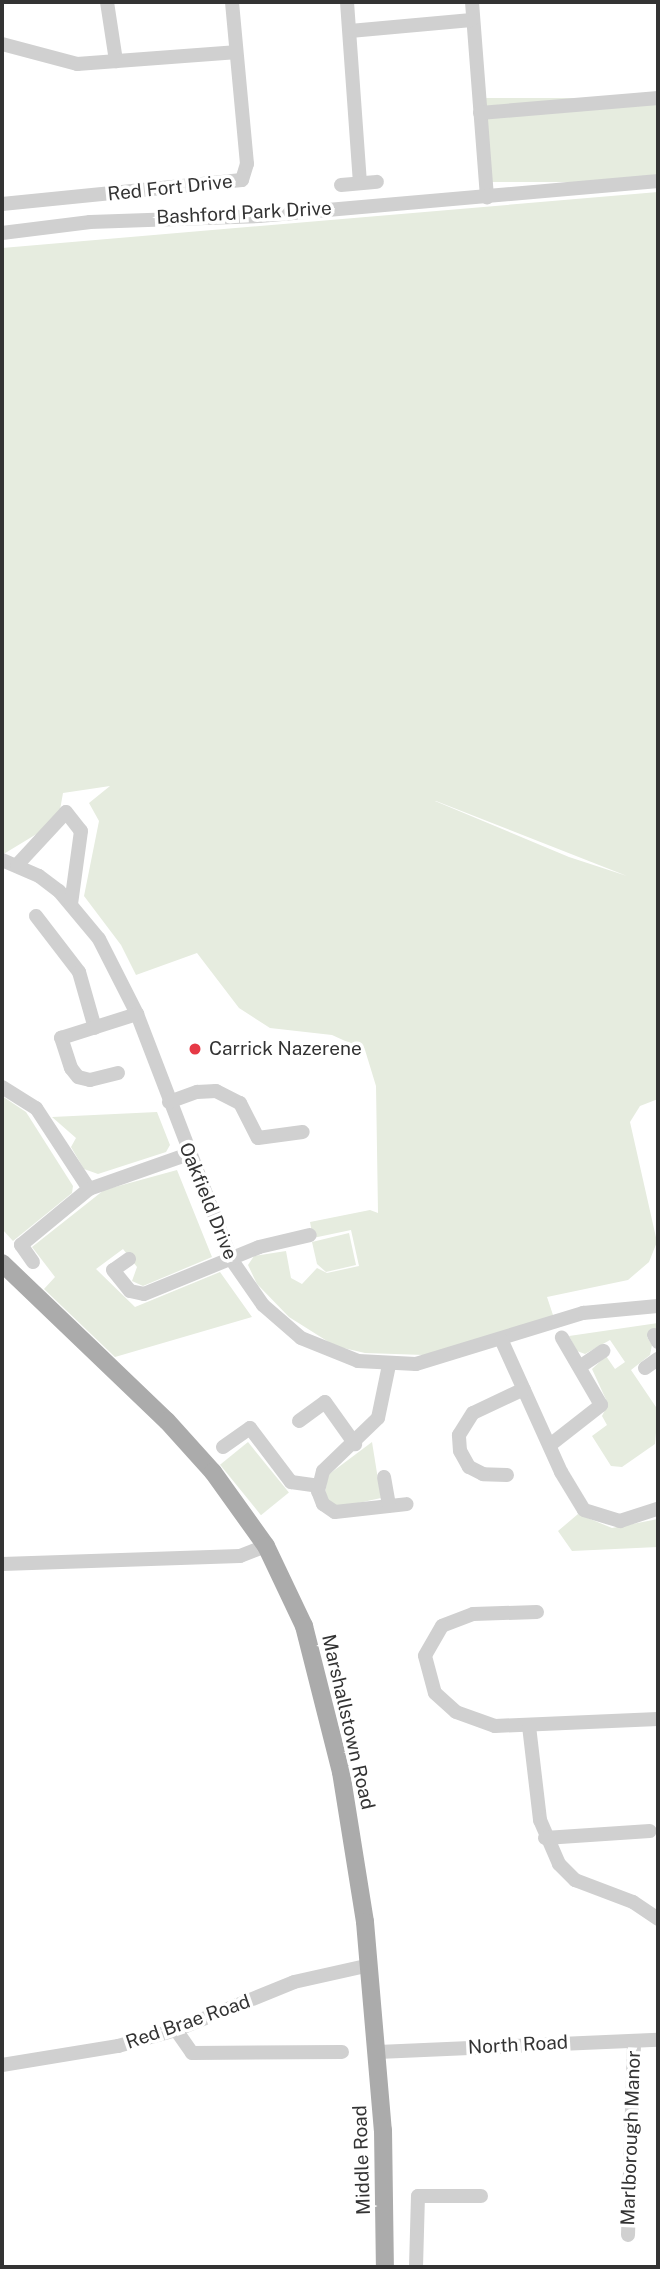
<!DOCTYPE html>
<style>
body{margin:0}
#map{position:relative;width:660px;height:2269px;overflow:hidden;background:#fff;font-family:"Public Sans",sans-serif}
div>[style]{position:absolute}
.green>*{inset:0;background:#e6ecdf;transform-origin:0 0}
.minor>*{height:14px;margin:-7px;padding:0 7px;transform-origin:7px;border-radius:7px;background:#d0d0d0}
.major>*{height:18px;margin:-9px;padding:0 9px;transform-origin:9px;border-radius:9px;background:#ababab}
.dots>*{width:19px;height:19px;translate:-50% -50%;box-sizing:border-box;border:4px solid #fff;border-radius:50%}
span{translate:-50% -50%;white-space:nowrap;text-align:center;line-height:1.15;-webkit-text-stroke:7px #fff;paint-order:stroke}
.street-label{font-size:19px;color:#333}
.poi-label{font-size:19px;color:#333}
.left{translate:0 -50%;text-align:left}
.frame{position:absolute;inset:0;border:4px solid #333;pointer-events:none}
</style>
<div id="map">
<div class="green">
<div style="left:658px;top:98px;width:84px;height:179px;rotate:90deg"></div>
<div style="clip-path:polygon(evenodd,658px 192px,658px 1099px,640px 1106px,630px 1122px,657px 1242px,649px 1262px,628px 1280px,547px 1297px,554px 1318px,424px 1355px,365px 1353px,335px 1346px,289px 1317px,257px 1284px,248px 1265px,254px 1256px,286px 1251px,291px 1278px,302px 1284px,317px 1268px,327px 1273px,359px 1266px,351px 1230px,313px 1238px,310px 1222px,370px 1210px,378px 1213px,376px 1086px,365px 1050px,332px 1035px,270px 1028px,239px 1008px,197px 953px,136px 975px,121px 945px,84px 896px,99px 821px,89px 803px,110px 786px,63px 793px,58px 821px,2px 855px,2px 248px,658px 192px,435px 801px,436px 801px,627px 876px,569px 857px,435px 801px)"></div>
<div style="clip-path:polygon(2px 1096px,26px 1112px,73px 1186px,72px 1193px,13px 1241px,2px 1229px)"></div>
<div style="clip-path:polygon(157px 1112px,170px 1145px,166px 1152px,98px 1174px,84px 1169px,71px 1147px,76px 1138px,52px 1117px)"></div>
<div style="clip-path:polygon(177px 1170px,212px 1257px,143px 1286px,132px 1281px,137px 1267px,123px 1249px,96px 1269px,135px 1307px,220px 1272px,252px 1317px,115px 1357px,44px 1289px,55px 1277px,32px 1247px,104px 1190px)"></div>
<div style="clip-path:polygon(349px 1233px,356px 1265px,326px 1272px,317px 1264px,312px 1242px)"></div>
<div style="clip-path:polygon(658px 1323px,658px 1334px,656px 1330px,647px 1337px,652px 1345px,650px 1355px,631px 1370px,658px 1410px,655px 1444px,622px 1467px,611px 1466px,592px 1436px,607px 1425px,602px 1416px,608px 1404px,592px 1369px,606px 1356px,615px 1369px,625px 1362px,610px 1340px,585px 1354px,577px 1351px,569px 1336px)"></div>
<div style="left:248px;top:1442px;width:65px;height:36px;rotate:51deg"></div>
<div style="clip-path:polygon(372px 1442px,381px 1498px,340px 1507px,330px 1503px,325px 1494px,328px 1475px)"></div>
<div style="clip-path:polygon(578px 1514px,612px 1528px,658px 1519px,658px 1547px,572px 1551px,558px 1531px)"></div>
</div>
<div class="minor">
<div style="left:107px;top:2px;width:60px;rotate:81.3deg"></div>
<div style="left:347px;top:2px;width:181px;rotate:85.9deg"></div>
<div style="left:472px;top:2px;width:196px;rotate:85.6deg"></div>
<div style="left:350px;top:31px;width:122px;rotate:-5.2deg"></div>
<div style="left:2px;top:44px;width:78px;rotate:14.9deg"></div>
<div style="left:77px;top:64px;width:158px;rotate:-4.3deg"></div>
<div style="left:480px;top:113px;width:179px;rotate:-4.8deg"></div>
<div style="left:341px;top:185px;width:36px;rotate:-5deg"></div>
<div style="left:2px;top:204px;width:241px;rotate:-5.7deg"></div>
<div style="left:242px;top:180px;width:17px;rotate:-73deg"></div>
<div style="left:247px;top:164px;width:163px;rotate:-95.3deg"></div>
<div style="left:2px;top:233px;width:89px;rotate:-7.1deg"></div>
<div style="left:90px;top:222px;width:169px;rotate:-2deg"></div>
<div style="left:259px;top:216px;width:401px;rotate:-5deg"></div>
<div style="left:2px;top:860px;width:40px;rotate:23.4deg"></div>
<div style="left:39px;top:876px;width:25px;rotate:37deg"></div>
<div style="left:59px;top:891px;width:62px;rotate:50.2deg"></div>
<div style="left:99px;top:939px;width:84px;rotate:63.1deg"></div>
<div style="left:137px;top:1014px;width:262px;rotate:69deg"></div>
<div style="left:231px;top:1259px;width:56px;rotate:55.2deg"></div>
<div style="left:263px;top:1305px;width:50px;rotate:41deg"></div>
<div style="left:301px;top:1338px;width:61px;rotate:22deg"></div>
<div style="left:358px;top:1361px;width:58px;rotate:3deg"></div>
<div style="left:416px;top:1364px;width:175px;rotate:-17deg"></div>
<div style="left:583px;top:1313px;width:75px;rotate:-5.3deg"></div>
<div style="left:17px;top:865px;width:72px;rotate:-47.2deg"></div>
<div style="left:66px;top:812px;width:24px;rotate:52deg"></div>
<div style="left:81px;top:831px;width:74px;rotate:97.8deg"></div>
<div style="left:36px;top:916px;width:71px;rotate:52.5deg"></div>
<div style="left:79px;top:972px;width:58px;rotate:74.1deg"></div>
<div style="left:118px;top:1073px;width:29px;rotate:166deg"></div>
<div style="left:90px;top:1080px;width:12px;rotate:-166deg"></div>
<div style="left:78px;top:1077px;width:11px;rotate:-128deg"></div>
<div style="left:71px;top:1068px;width:32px;rotate:-108deg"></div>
<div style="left:61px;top:1038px;width:80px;rotate:-17.5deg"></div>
<div style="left:2px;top:1087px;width:40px;rotate:32deg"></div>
<div style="left:36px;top:1108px;width:97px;rotate:56.8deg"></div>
<div style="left:169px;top:1102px;width:30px;rotate:-20deg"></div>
<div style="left:197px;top:1092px;width:19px;rotate:-3deg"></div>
<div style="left:216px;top:1091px;width:27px;rotate:27deg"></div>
<div style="left:240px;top:1103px;width:39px;rotate:63deg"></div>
<div style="left:258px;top:1138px;width:45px;rotate:-7.6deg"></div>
<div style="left:129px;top:1259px;width:19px;rotate:145deg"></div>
<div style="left:113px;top:1270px;width:27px;rotate:51deg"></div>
<div style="left:130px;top:1291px;width:14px;rotate:12deg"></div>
<div style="left:144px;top:1294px;width:124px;rotate:-22.2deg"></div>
<div style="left:259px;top:1247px;width:52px;rotate:-13.2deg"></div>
<div style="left:33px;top:1262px;width:21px;rotate:-125deg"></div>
<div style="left:21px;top:1245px;width:88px;rotate:-39.5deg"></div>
<div style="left:89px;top:1189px;width:106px;rotate:-19.3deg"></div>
<div style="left:654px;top:1335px;width:8px;rotate:60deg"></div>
<div style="left:501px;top:1339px;width:146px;rotate:65.7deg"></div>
<div style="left:561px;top:1472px;width:44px;rotate:58.8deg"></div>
<div style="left:584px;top:1510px;width:38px;rotate:17deg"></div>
<div style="left:620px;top:1521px;width:40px;rotate:-18deg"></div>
<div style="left:389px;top:1365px;width:54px;rotate:101.7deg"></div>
<div style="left:378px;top:1418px;width:76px;rotate:136.1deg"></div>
<div style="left:323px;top:1471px;width:21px;rotate:104deg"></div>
<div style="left:318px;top:1491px;width:14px;rotate:69deg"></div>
<div style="left:323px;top:1504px;width:14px;rotate:34deg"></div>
<div style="left:335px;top:1512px;width:72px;rotate:-6.3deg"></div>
<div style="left:581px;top:1366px;width:27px;rotate:-34deg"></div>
<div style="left:645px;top:1368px;width:16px;rotate:-35deg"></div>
<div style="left:299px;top:1421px;width:32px;rotate:-36deg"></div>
<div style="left:325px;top:1402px;width:52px;rotate:54.5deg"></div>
<div style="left:550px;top:1445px;width:65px;rotate:-38.1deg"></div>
<div style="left:601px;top:1405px;width:78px;rotate:-120.2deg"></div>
<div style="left:223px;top:1447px;width:33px;rotate:-35deg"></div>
<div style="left:250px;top:1428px;width:68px;rotate:52.8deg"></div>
<div style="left:291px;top:1482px;width:27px;rotate:8deg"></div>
<div style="left:507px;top:1475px;width:24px;rotate:-178deg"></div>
<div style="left:483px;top:1474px;width:16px;rotate:-153deg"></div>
<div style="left:469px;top:1467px;width:18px;rotate:-119deg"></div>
<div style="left:460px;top:1451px;width:16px;rotate:-94deg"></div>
<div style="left:459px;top:1435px;width:26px;rotate:-58deg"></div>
<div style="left:473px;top:1413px;width:56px;rotate:-25.2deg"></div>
<div style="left:384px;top:1477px;width:29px;rotate:80deg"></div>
<div style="left:2px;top:1564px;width:238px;rotate:-1.9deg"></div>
<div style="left:240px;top:1556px;width:28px;rotate:-21deg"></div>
<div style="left:537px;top:1612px;width:64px;rotate:178.2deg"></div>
<div style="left:473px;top:1614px;width:33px;rotate:159deg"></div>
<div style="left:442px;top:1626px;width:34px;rotate:120deg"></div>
<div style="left:425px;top:1656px;width:38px;rotate:75deg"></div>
<div style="left:435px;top:1693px;width:28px;rotate:42deg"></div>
<div style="left:456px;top:1712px;width:41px;rotate:19.7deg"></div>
<div style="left:495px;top:1726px;width:163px;rotate:-2.5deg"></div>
<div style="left:529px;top:1726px;width:95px;rotate:83.3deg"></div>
<div style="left:540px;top:1820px;width:48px;rotate:66.6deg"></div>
<div style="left:559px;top:1864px;width:23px;rotate:45deg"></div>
<div style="left:575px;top:1880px;width:62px;rotate:20.8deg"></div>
<div style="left:633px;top:1902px;width:30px;rotate:34deg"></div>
<div style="left:545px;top:1838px;width:105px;rotate:-3.8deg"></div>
<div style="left:176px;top:2030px;width:28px;rotate:55deg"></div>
<div style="left:192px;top:2053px;width:150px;rotate:-0.4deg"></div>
<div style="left:378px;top:2052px;width:280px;rotate:-2.5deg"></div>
<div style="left:2px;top:2065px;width:118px;rotate:-9.3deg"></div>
<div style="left:118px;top:2046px;width:60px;rotate:-15.4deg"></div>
<div style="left:176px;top:2030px;width:127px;rotate:-22.1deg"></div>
<div style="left:294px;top:1982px;width:78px;rotate:-12.6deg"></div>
<div style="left:628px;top:2235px;width:194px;rotate:-88.2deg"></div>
<div style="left:416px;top:2267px;width:71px;rotate:-88.4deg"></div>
<div style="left:418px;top:2196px;width:63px"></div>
</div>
<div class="major">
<div style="left:2px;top:1263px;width:228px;rotate:43.8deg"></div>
<div style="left:167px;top:1421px;width:69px;rotate:48deg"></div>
<div style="left:213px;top:1472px;width:91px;rotate:54.4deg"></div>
<div style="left:266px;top:1546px;width:89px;rotate:64.6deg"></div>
<div style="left:304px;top:1626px;width:151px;rotate:75.8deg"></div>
<div style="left:341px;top:1772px;width:152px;rotate:80.9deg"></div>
<div style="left:365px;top:1922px;width:209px;rotate:85.1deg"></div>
<div style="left:383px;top:2130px;width:137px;rotate:89.2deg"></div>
</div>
<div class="dots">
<div style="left:195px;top:1049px;background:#e63946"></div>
</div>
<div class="street-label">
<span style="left:170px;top:188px;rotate:-6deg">Red Fort Drive</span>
<span style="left:244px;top:213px;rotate:-3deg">Bashford Park Drive</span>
<span style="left:208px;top:1201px;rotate:68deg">Oakfield Drive</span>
<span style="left:348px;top:1722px;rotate:77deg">Marshallstown Road</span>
<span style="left:188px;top:2022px;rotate:-19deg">Red Brae Road</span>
<span style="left:518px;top:2045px;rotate:-3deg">North Road</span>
<span style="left:631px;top:2138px;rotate:-88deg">Marlborough Manor</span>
<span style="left:362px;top:2160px;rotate:-92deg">Middle Road</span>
</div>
<div class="poi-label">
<span class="left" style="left:209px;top:1049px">Carrick Nazerene</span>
</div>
<div class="frame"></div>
</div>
